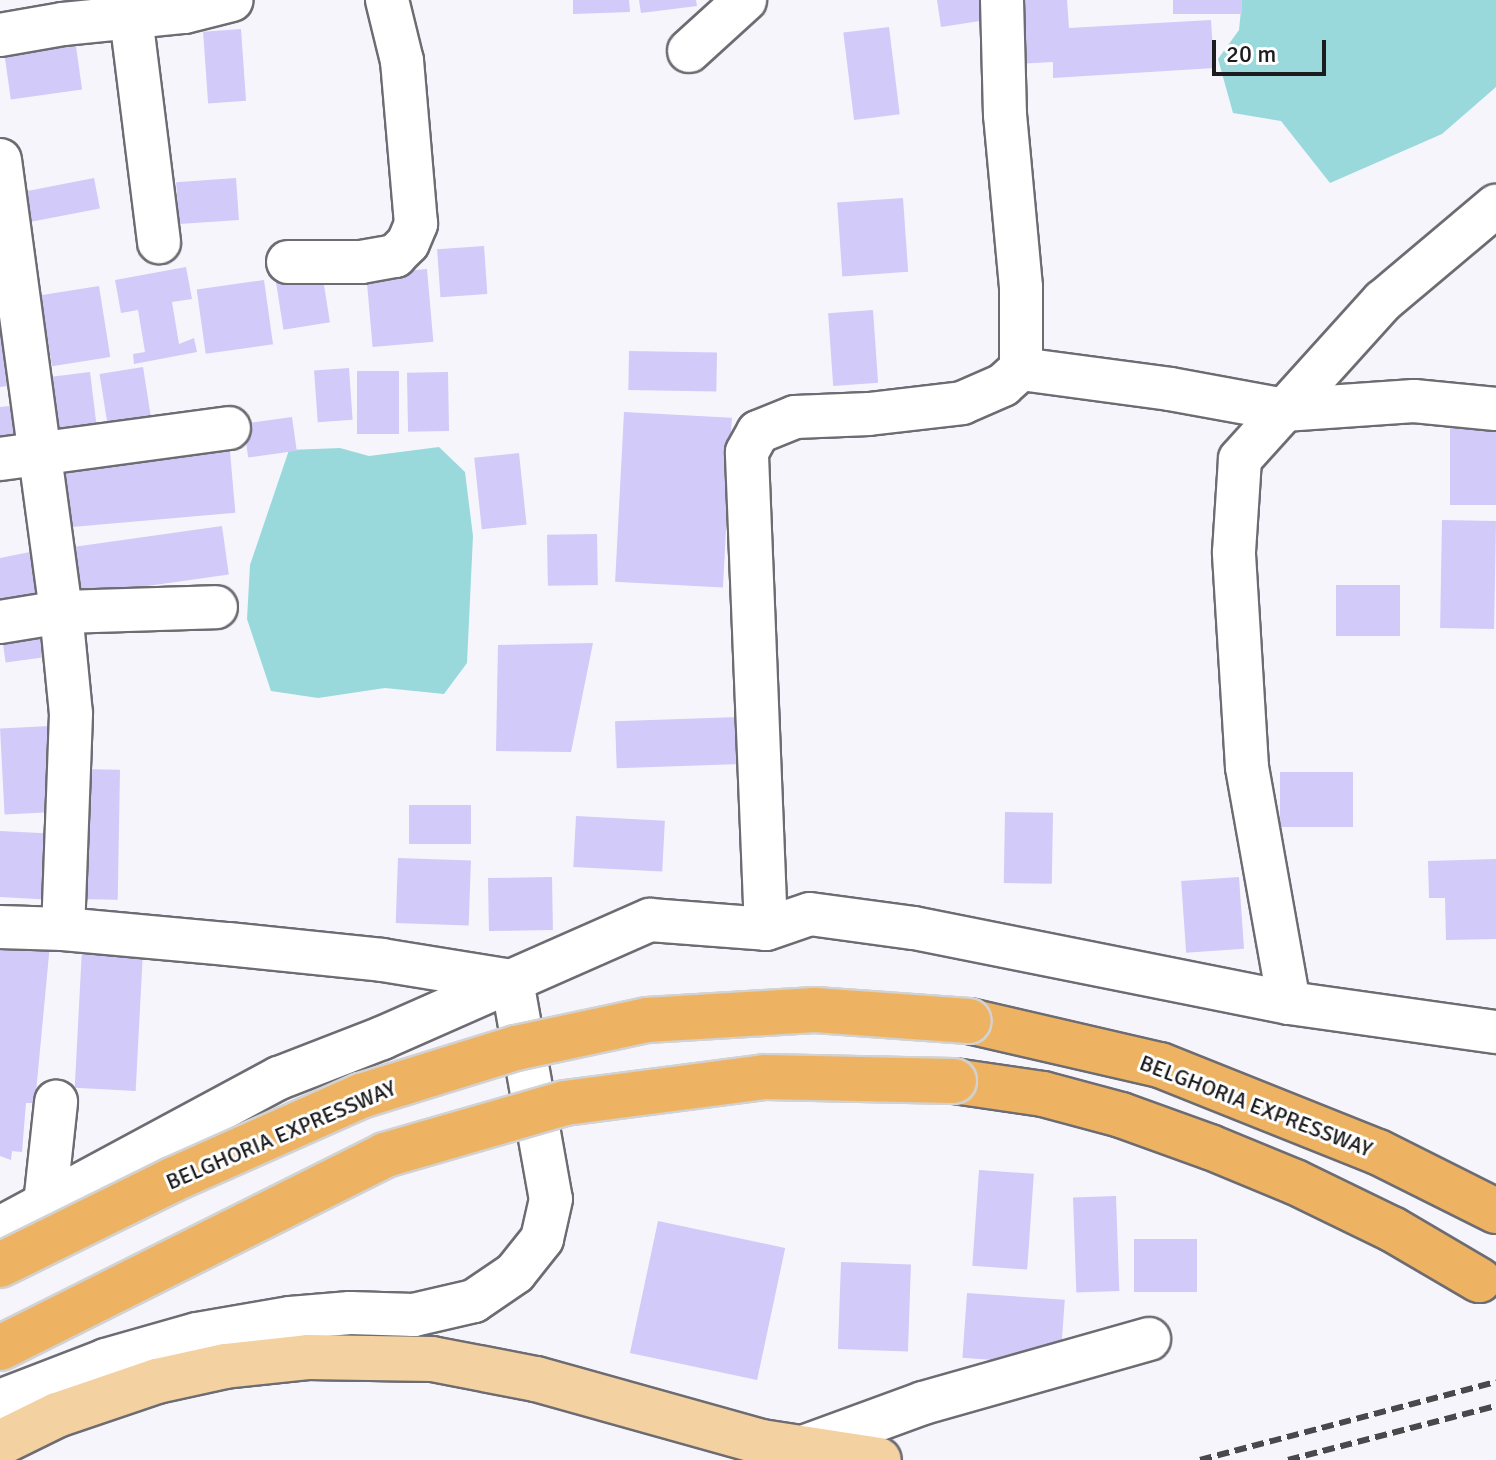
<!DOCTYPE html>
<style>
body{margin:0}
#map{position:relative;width:1496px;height:1460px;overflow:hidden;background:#f6f5fc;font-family:Signika,sans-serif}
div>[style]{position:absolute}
.water>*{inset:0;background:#99d9dc}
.building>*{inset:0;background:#d2caf8;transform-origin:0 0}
.roads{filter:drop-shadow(2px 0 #6d6c72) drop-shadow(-2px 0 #6d6c72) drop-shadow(0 2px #6d6c72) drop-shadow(0 -2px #6d6c72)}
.street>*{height:42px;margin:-21px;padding:0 21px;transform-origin:21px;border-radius:21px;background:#fff}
.primary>*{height:44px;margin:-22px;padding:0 22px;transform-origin:22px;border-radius:22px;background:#f4d1a1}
.highway>*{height:44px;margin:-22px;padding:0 22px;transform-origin:22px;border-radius:22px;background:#edb363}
.rail>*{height:6px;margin-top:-3px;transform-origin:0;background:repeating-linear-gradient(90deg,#49494c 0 12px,transparent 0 18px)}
.bridges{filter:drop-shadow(2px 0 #d2d2d2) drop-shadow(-2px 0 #d2d2d2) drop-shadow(0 2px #d2d2d2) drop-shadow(0 -2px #d2d2d2)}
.highway-bridge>*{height:44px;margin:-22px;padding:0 22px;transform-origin:22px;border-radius:22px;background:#edb363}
span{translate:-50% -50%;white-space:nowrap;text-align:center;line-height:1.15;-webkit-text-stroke:6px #fff;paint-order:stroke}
.street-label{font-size:22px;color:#1c1c1e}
.scale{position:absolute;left:1212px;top:40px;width:114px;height:36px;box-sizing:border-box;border:4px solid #1c1c1e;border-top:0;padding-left:10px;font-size:24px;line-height:28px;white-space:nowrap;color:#1c1c1e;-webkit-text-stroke:6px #fff;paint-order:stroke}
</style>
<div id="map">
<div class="water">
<div style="clip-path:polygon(1242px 0,1496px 0,1496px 87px,1442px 134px,1330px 183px,1281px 121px,1233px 113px,1218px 59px,1239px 30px)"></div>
<div style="clip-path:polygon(439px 447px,465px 472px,473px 536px,467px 663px,444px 694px,385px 688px,318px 698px,271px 691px,247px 619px,250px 565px,289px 450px,340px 448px,369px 456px)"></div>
</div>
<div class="building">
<div style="clip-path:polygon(573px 0,629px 0,630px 12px,573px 14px)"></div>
<div style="clip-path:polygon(639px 0,696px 0,697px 6px,641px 13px)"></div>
<div style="clip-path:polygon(937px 0,991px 0,993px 19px,941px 27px)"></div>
<div style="clip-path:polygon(1013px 0,1067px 0,1069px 28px,1211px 20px,1214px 68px,1053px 78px,1053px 62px,1017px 64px)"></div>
<div style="left:1173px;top:0;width:69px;height:14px"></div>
<div style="left:889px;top:27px;width:88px;height:46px;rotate:83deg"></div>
<div style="left:241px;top:29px;width:72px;height:38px;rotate:86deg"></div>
<div style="left:75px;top:39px;width:51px;height:72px;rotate:82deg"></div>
<div style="left:94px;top:178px;width:31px;height:82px;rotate:79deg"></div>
<div style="left:236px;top:178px;width:42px;height:60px;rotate:86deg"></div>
<div style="left:903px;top:198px;width:74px;height:66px;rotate:86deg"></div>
<div style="left:484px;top:246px;width:48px;height:47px;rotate:86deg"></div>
<div style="left:321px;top:266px;width:57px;height:47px;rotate:81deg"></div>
<div style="clip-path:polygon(186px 267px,192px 299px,172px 302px,179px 344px,194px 338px,197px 352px,134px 364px,133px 354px,145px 352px,138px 310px,121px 313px,115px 280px)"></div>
<div style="left:427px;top:269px;width:73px;height:61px;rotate:85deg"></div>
<div style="left:264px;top:280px;width:65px;height:68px;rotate:82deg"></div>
<div style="left:99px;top:286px;width:72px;height:59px;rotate:81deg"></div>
<div style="clip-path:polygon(0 288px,23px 384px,0 387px)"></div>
<div style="left:873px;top:310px;width:73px;height:45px;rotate:86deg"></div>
<div style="left:629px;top:351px;width:88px;height:39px;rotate:1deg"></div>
<div style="left:143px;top:367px;width:62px;height:44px;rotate:81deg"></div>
<div style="left:349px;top:368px;width:52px;height:35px;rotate:86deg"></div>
<div style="left:399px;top:371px;width:63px;height:42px;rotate:90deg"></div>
<div style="left:90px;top:372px;width:69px;height:51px;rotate:83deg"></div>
<div style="left:448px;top:372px;width:59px;height:41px;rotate:89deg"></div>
<div style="clip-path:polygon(27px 404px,32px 447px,0 450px,0 407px)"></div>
<div style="left:624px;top:412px;width:108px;height:170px;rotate:3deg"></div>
<div style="left:292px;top:417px;width:34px;height:49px;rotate:82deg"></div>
<div style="left:1496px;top:422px;width:83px;height:46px;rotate:90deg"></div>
<div style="left:229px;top:440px;width:73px;height:170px;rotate:85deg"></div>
<div style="left:519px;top:453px;width:72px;height:45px;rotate:84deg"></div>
<div style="left:1442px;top:520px;width:54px;height:108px;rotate:1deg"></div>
<div style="left:222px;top:526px;width:49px;height:154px;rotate:82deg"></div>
<div style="left:597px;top:534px;width:51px;height:50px;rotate:89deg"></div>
<div style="clip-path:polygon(35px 551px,43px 598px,0 606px,0 558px)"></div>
<div style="left:1336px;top:585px;width:64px;height:51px"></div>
<div style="left:50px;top:619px;width:37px;height:50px;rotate:82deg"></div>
<div style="clip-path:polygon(593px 643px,571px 752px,496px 751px,498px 645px)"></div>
<div style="left:739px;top:717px;width:47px;height:124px;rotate:88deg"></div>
<div style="left:50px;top:726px;width:86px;height:50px;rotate:87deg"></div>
<div style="left:76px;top:769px;width:44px;height:130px;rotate:1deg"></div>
<div style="left:1280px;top:772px;width:73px;height:55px"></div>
<div style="left:409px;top:805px;width:62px;height:39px"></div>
<div style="left:1005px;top:812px;width:48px;height:71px;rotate:1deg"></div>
<div style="left:576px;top:816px;width:89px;height:51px;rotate:3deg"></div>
<div style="left:0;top:831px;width:45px;height:66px;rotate:3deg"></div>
<div style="left:398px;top:858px;width:73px;height:65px;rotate:2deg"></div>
<div style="clip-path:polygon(1496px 859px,1496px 939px,1446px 940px,1445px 898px,1429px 898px,1428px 861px)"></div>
<div style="left:552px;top:877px;width:53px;height:64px;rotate:89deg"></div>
<div style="left:1239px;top:877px;width:72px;height:58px;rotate:86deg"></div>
<div style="clip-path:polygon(0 939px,50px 944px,35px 1103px,26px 1103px,22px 1152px,12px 1151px,11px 1160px,0 1156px)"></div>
<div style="left:82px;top:949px;width:61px;height:139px;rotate:3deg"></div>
<div style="left:979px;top:1170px;width:55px;height:96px;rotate:4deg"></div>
<div style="left:1116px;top:1196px;width:95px;height:43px;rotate:88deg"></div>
<div style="left:658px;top:1221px;width:130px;height:135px;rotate:12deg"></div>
<div style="left:1134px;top:1239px;width:63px;height:53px"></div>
<div style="left:841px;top:1262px;width:70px;height:87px;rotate:2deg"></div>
<div style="left:967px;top:1293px;width:98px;height:65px;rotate:4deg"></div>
</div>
<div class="roads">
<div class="street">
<div style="left:131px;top:17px;width:227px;rotate:82.9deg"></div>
<div style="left:0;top:35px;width:64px;rotate:-9.9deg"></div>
<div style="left:63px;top:24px;width:122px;rotate:-5.7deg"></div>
<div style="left:184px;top:12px;width:49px;rotate:-14deg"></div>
<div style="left:689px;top:51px;width:76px;rotate:-42.3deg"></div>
<div style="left:0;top:160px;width:456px;rotate:82.3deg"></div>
<div style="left:61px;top:612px;width:102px;rotate:84.4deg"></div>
<div style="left:71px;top:714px;width:215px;rotate:92.1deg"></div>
<div style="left:288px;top:262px;width:73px"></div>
<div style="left:361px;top:262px;width:35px;rotate:-10deg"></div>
<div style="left:395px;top:256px;width:18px;rotate:-45deg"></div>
<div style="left:408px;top:243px;width:21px;rotate:-67deg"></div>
<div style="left:416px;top:224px;width:164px;rotate:-94.9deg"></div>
<div style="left:402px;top:61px;width:63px;rotate:-103.8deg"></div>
<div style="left:1021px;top:369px;width:150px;rotate:7.6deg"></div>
<div style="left:1170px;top:389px;width:116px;rotate:10.4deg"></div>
<div style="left:1284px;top:410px;width:130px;rotate:-4deg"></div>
<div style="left:1414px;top:401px;width:82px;rotate:5.6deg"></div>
<div style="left:0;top:459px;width:231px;rotate:-7.7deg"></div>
<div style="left:0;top:622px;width:62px;rotate:-9.3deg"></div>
<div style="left:61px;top:612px;width:155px;rotate:-1.8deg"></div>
<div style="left:0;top:927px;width:63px;rotate:1.8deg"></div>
<div style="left:63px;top:929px;width:166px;rotate:5.2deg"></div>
<div style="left:228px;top:944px;width:155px;rotate:5.9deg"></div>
<div style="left:382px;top:960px;width:132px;rotate:9.2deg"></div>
<div style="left:512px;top:981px;width:221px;rotate:79.9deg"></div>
<div style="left:551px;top:1199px;width:41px;rotate:102.7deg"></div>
<div style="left:542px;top:1239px;width:43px;rotate:128.5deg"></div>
<div style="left:515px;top:1273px;width:50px;rotate:145.7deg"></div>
<div style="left:474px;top:1301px;width:62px;rotate:166.9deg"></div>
<div style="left:414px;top:1315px;width:64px;rotate:-178.2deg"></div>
<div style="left:350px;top:1313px;width:60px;rotate:175.2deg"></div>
<div style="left:290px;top:1318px;width:94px;rotate:170.2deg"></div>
<div style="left:197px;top:1334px;width:95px;rotate:164.1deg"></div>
<div style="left:106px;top:1360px;width:114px;rotate:158.9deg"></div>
<div style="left:766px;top:929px;width:477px;rotate:-92.3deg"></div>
<div style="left:747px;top:452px;width:23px;rotate:-61deg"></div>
<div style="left:758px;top:432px;width:40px;rotate:-22deg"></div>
<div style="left:795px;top:417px;width:74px;rotate:-2.3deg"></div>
<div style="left:869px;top:414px;width:94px;rotate:-6.7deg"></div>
<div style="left:962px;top:403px;width:45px;rotate:-23.7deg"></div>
<div style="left:1003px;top:385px;width:24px;rotate:-42deg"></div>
<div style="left:1021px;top:369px;width:82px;rotate:-90deg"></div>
<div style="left:1021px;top:287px;width:173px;rotate:-95.3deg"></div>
<div style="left:1005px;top:115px;width:115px;rotate:-91.5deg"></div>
<div style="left:1289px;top:1003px;width:240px;rotate:-100.1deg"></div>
<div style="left:1247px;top:767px;width:215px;rotate:-93.5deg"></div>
<div style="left:1234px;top:552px;width:93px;rotate:-86.3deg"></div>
<div style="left:1240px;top:459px;width:213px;rotate:-47.9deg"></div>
<div style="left:1383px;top:301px;width:148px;rotate:-40.1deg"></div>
<div style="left:45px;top:1204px;width:103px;rotate:-83.8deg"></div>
<div style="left:0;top:1228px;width:317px;rotate:-28.3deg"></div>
<div style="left:279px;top:1078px;width:110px;rotate:-21.2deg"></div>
<div style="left:382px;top:1038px;width:293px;rotate:-23.8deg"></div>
<div style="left:650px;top:920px;width:116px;rotate:4.4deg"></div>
<div style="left:766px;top:929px;width:46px;rotate:-18.8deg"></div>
<div style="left:810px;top:914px;width:105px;rotate:7.7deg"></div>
<div style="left:914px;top:928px;width:382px;rotate:11.3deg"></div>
<div style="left:1289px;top:1003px;width:209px;rotate:8deg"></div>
<div style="left:803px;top:1447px;width:128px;rotate:-20.1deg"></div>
<div style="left:923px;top:1403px;width:235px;rotate:-15.8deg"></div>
</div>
<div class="primary">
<div style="left:0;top:1443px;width:64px;rotate:-26.2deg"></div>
<div style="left:57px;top:1415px;width:106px;rotate:-18.8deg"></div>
<div style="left:157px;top:1381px;width:70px;rotate:-12.4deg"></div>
<div style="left:225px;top:1366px;width:83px;rotate:-6.2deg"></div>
<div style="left:308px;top:1357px;width:124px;rotate:0.9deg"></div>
<div style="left:432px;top:1359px;width:106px;rotate:10.9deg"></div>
<div style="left:536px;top:1379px;width:235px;rotate:15.6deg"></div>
<div style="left:762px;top:1442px;width:118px;rotate:8.7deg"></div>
</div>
<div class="highway">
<div style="left:969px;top:1021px;width:196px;rotate:13deg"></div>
<div style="left:1160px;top:1065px;width:235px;rotate:21.8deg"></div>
<div style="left:1378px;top:1152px;width:132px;rotate:26.6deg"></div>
<div style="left:954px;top:1081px;width:90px;rotate:8.3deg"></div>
<div style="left:1043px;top:1094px;width:81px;rotate:15.1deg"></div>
<div style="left:1121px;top:1115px;width:95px;rotate:19.8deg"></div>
<div style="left:1210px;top:1147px;width:92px;rotate:22.4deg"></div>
<div style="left:1295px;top:1182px;width:108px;rotate:25.9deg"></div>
<div style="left:1392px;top:1229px;width:101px;rotate:30.4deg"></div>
</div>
</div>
<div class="rail">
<div style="left:1200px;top:1460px;width:306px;rotate:-14.8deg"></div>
<div style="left:1288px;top:1460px;width:215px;rotate:-14.6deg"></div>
</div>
<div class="bridges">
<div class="highway-bridge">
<div style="left:0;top:1265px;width:192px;rotate:-26.3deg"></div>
<div style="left:172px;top:1180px;width:207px;rotate:-24deg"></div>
<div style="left:361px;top:1096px;width:162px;rotate:-17.2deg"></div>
<div style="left:516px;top:1048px;width:134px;rotate:-12.1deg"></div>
<div style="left:647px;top:1020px;width:168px;rotate:-3.4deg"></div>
<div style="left:815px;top:1010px;width:154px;rotate:4.1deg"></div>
<div style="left:0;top:1348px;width:431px;rotate:-26.6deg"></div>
<div style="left:385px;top:1155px;width:187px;rotate:-16.1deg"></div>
<div style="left:565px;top:1103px;width:202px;rotate:-7.4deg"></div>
<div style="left:765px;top:1077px;width:189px;rotate:1.2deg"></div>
</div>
</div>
<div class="street-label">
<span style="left:1256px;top:1106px;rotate:21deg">BELGHORIA EXPRESSWAY</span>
<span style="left:281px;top:1135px;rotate:-23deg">BELGHORIA EXPRESSWAY</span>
</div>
<div class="scale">20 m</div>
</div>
